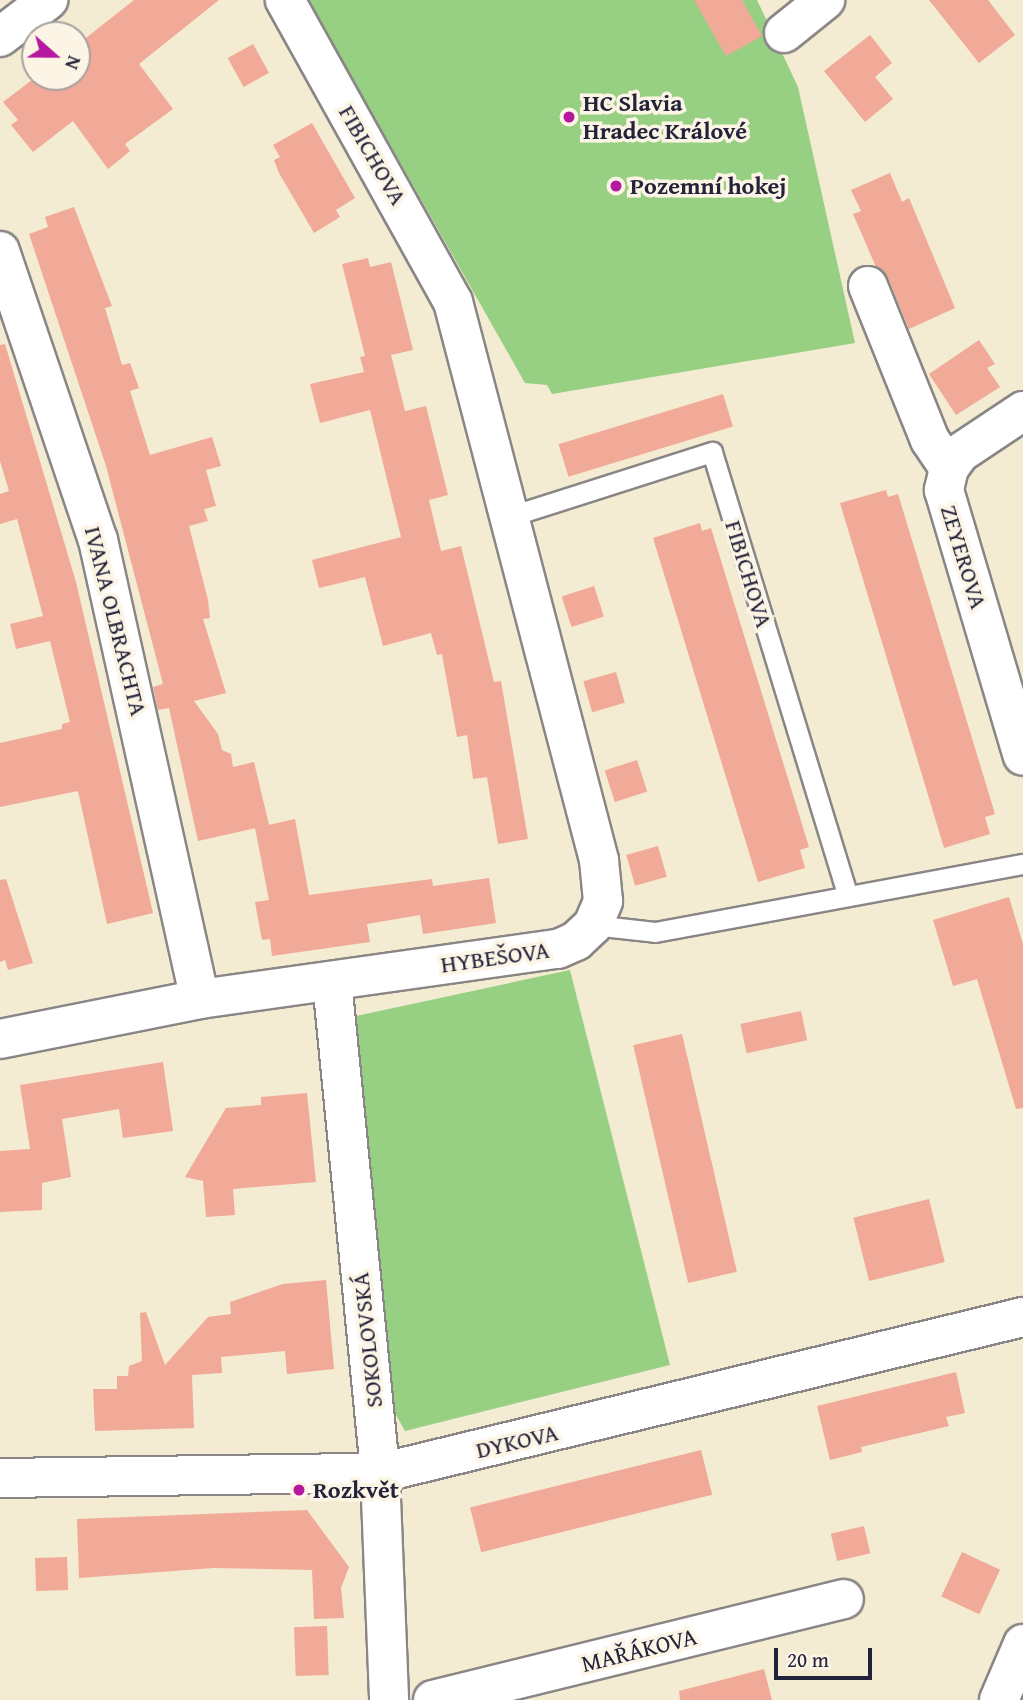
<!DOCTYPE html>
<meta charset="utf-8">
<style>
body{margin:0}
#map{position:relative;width:1023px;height:1700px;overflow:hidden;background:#f3ebd2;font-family:"Gentium Book Plus",serif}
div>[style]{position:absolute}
.green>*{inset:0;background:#97d083}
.building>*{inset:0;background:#f0aa97;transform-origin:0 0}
.roads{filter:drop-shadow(2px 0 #8a8686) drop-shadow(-2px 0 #8a8686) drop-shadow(0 2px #8a8686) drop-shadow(0 -2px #8a8686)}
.lane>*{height:19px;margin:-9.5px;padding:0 9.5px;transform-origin:9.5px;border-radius:9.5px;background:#fff}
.street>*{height:38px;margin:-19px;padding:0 19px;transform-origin:19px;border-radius:19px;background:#fff}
.dots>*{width:19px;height:19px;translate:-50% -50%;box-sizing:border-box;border:4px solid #fcf5e5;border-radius:50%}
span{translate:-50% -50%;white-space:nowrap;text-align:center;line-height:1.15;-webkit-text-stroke:7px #fcf5e5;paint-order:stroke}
.poi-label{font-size:24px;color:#22223b;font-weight:700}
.left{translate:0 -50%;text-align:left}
.street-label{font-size:24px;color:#22223b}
.north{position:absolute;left:21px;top:21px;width:70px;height:70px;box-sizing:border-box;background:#fcf5e5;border:2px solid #a5a1a1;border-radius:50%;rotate:111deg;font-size:19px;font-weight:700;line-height:28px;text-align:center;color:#22223b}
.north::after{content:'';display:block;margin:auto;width:24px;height:32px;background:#b5179e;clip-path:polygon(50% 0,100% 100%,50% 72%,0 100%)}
.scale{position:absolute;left:774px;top:1648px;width:98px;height:32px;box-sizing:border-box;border:4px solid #22223b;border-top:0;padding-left:9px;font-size:21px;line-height:24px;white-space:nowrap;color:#22223b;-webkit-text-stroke:5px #fcf5e5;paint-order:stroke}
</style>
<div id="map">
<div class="green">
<div style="clip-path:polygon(308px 0,757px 0,798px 87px,855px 343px,552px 394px,547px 385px,525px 383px)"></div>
<div style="clip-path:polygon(570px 970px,670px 1365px,405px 1431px,391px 1406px,356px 1016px)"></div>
</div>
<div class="building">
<div style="clip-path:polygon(134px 0,219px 0,139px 64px,173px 109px,125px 144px,130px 151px,108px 169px,73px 121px,33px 152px,11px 125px,18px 120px,3px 102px,36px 77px,77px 77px,77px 45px)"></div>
<div style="clip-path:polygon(694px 0,742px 0,762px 36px,726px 56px)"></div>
<div style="clip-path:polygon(929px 0,988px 0,1015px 35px,979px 63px)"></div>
<div style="clip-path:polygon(870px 35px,892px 63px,875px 77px,893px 99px,865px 122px,824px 71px)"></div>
<div style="left:253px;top:44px;width:33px;height:29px;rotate:61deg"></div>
<div style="clip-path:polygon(312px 123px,355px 198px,336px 210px,340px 217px,314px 233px,279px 173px,274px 160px,280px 157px,273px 145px)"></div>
<div style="clip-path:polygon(890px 173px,902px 202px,909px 198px,955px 308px,909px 329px,888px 278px,876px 267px,853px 214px,861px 211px,851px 190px)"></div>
<div style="clip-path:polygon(74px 207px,112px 306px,105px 308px,122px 365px,130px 363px,139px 388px,130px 391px,150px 455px,212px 437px,221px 466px,206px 470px,216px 506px,204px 509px,208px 521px,189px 526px,208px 600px,210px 618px,203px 619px,226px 693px,194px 701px,218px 734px,222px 750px,231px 754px,233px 767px,254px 762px,269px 825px,198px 841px,169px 708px,158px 710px,153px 687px,163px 684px,106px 466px,29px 234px,48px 227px,45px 217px)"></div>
<div style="clip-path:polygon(368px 258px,370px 267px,391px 262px,413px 350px,391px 355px,405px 411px,426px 406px,448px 495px,429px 500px,441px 551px,461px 546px,494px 682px,501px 681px,528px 839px,498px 844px,487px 777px,473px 779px,467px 735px,457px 737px,442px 654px,437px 655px,431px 633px,383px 646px,365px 577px,319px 588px,312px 560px,401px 537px,370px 410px,320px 423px,310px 384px,364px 372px,360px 357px,365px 356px,342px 264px)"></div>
<div style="clip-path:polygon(979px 340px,995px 364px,987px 368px,1000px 387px,956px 415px,929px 374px)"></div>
<div style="clip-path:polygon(5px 344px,76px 582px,153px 913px,107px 924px,78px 791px,0 807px,0 743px,62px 729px,62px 724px,70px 722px,50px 641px,16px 649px,10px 624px,43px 616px,17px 519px,0 524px,0 494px,9px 491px,0 461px,0 345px)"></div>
<div style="left:723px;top:394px;width:34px;height:172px;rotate:73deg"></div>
<div style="clip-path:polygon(886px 490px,888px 497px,898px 494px,995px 814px,985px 817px,990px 834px,944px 848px,840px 503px)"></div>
<div style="clip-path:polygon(700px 523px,702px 531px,711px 528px,809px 847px,800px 850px,805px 868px,758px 882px,653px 538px)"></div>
<div style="left:594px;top:586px;width:32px;height:34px;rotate:72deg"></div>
<div style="left:616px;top:672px;width:32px;height:34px;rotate:74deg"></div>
<div style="left:637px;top:760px;width:33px;height:34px;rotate:72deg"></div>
<div style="clip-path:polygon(295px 819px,309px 895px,432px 879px,433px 886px,489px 878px,496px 923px,423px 934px,420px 915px,367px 924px,370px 942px,272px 956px,270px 939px,262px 940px,255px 902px,269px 900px,255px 828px)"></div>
<div style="left:658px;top:846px;width:32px;height:33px;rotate:74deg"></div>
<div style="clip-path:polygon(6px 879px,33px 963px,8px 970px,5px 960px,0 962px,0 880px)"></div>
<div style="clip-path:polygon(1009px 897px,1023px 944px,1023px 1108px,1016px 1109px,977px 979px,953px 986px,933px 920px)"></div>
<div style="left:801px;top:1011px;width:30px;height:62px;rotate:78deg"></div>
<div style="left:682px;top:1034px;width:244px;height:50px;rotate:77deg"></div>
<div style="clip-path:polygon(163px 1062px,173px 1131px,123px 1138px,119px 1109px,62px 1119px,71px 1177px,42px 1183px,42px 1210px,0 1212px,0 1151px,30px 1149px,20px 1085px)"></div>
<div style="clip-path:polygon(307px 1093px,316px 1182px,233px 1189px,235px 1215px,206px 1217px,203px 1181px,185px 1177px,226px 1108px,261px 1105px,261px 1097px)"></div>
<div style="left:929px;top:1199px;width:65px;height:78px;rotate:76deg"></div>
<div style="clip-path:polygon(326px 1280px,334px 1369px,287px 1374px,285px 1351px,221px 1357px,222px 1373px,192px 1375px,194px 1428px,95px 1431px,93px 1389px,117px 1389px,117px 1376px,128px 1376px,129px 1366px,142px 1361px,140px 1313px,146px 1312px,165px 1365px,208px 1317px,231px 1314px,230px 1302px,283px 1284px)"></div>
<div style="clip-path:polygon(956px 1372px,965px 1413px,946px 1417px,949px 1426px,861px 1447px,862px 1452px,830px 1460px,817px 1406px)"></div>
<div style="left:701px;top:1450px;width:46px;height:238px;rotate:76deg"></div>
<div style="clip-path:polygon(307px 1510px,349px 1567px,341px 1588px,344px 1618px,314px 1619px,312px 1570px,214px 1568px,79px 1578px,77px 1519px)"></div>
<div style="left:864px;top:1526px;width:28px;height:34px;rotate:77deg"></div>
<div style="left:962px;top:1552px;width:42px;height:49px;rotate:25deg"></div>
<div style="left:67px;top:1557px;width:33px;height:32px;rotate:88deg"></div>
<div style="left:327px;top:1626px;width:49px;height:33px;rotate:88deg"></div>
<div style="clip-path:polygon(764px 1669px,772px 1700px,680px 1700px,679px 1691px)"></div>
</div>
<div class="roads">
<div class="lane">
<div style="left:511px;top:516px;width:211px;rotate:-17.7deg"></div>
<div style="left:712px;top:452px;width:464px;rotate:73deg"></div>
<div style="left:593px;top:925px;width:62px;rotate:6.4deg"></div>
<div style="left:655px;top:932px;width:374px;rotate:-10.5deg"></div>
</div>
<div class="street">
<div style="left:784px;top:33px;width:53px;rotate:-38.8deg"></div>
<div style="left:0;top:37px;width:61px;rotate:-37.6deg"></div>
<div style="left:0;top:251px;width:305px;rotate:71.3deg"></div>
<div style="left:98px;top:540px;width:470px;rotate:77.5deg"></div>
<div style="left:868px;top:286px;width:166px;rotate:68.1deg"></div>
<div style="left:930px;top:440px;width:34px;rotate:56deg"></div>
<div style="left:1023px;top:411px;width:76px;rotate:146.3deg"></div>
<div style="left:960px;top:453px;width:19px;rotate:126deg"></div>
<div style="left:949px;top:468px;width:23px;rotate:103deg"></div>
<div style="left:944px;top:490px;width:277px;rotate:73.5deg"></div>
<div style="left:332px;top:981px;width:494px;rotate:84.4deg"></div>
<div style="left:380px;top:1473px;width:227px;rotate:87.7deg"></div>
<div style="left:0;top:1039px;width:204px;rotate:-11.3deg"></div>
<div style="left:200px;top:999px;width:361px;rotate:-8deg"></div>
<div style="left:558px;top:949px;width:20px;rotate:-24deg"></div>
<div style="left:576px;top:941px;width:23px;rotate:-43deg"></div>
<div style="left:593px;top:925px;width:26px;rotate:-67deg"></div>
<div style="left:603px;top:901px;width:41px;rotate:-95.6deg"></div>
<div style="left:599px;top:860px;width:577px;rotate:-104.66deg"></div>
<div style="left:453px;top:302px;width:346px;rotate:-119.1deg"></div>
<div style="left:0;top:1478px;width:380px;rotate:-0.8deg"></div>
<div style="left:380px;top:1473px;width:662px;rotate:-13.64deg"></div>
<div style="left:433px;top:1700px;width:423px;rotate:-13.8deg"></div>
<div style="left:999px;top:1700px;width:61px;rotate:-66.8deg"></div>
</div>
</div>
<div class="dots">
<div style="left:569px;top:117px;background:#b5179e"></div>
<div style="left:616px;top:186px;background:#b5179e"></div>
<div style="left:299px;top:1490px;background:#b5179e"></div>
</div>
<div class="poi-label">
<span class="left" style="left:583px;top:117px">HC Slavia<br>Hradec Králové</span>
<span class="left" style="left:630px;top:186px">Pozemní hokej</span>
<span class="left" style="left:313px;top:1490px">Rozkvět</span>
</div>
<div class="street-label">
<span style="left:373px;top:155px;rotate:60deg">FIBICHOVA</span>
<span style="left:964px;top:557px;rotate:73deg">ZEYEROVA</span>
<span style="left:749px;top:574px;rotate:73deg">FIBICHOVA</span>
<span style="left:116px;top:621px;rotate:76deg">IVANA OLBRACHTA</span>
<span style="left:495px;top:957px;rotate:-8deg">HYBEŠOVA</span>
<span style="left:367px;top:1340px;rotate:-96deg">SOKOLOVSKÁ</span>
<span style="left:517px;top:1441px;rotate:-13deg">DYKOVA</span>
<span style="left:639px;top:1650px;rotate:-14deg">MAŘÁKOVA</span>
</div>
<div class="north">N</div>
<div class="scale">20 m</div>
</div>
